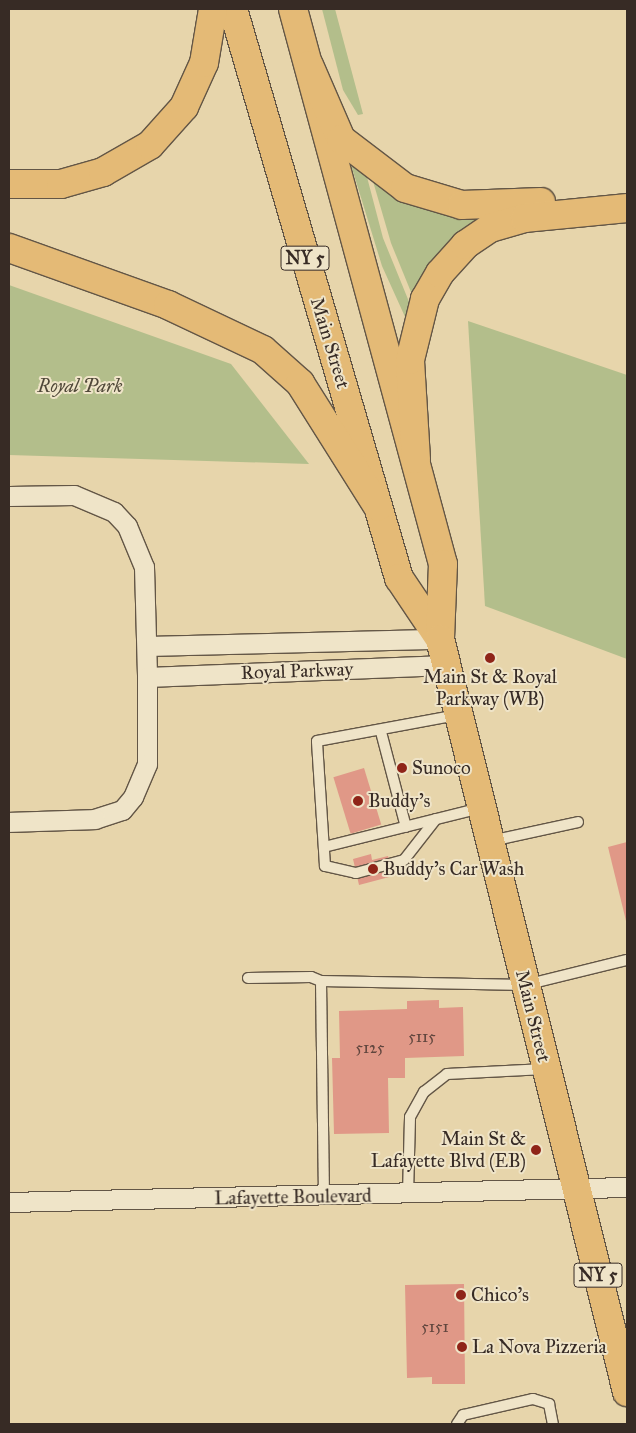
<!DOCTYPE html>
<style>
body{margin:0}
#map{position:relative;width:636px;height:1433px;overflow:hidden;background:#e7d5ab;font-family:"IM FELL Great Primer",serif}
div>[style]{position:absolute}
.green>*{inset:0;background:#b3be8b}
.building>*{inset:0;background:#e09887;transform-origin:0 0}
.roads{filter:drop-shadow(1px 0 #635646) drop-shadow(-1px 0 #635646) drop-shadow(0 1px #635646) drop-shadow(0 -1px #635646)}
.lane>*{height:10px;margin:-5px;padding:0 5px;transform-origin:5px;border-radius:5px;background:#efe4c8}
.street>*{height:19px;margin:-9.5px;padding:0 9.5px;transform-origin:9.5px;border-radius:9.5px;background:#efe4c8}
.primary>*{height:28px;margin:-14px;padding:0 14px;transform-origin:14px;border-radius:14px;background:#e4ba76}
.highway>*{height:28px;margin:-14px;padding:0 14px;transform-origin:14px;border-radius:14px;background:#e4ba76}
.dots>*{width:14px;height:14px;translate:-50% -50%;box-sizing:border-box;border:2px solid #efe4c8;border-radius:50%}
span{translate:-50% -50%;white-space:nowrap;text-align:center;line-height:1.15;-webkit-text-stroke:4px #efe4c8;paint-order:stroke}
.number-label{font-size:16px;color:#61463e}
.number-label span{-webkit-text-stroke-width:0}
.shield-label span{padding:1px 4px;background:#efe4c8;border:1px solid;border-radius:4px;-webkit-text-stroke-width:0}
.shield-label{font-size:18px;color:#372b25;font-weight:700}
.street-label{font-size:19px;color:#372b25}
.park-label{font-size:19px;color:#504839;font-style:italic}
.poi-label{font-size:19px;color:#372b25}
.left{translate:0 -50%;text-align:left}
.right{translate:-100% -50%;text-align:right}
.frame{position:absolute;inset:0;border:10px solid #372b25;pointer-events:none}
</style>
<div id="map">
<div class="green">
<div style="clip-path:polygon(322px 9px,335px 9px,363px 114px,358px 115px,343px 90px)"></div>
<div style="clip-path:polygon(347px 152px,362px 158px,383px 238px,412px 309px,406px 319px,382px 266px)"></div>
<div style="clip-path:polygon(370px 171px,483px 219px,413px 297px,391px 243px)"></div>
<div style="clip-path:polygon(9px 285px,231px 364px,309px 464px,9px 455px)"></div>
<div style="clip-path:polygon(468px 321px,627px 375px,627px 659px,485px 606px)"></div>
</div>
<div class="building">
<div style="left:364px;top:768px;width:59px;height:32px;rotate:73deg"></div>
<div style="clip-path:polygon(627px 842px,627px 925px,608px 847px)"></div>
<div style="clip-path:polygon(371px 854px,372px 860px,388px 856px,393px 876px,359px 885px,353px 859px)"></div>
<div style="clip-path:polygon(439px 1000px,439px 1008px,463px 1007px,464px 1056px,405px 1058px,405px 1078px,388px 1078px,389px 1133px,334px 1134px,332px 1058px,340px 1058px,339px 1011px,407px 1009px,407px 1001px)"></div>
<div style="clip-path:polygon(464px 1284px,465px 1384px,432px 1384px,432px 1377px,407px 1378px,405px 1285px)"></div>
</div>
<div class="roads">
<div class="lane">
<div style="left:381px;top:732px;width:98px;rotate:75.3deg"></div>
<div style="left:436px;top:819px;width:52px;rotate:128deg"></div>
<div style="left:404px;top:860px;width:50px;rotate:164.8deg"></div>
<div style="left:356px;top:873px;width:32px;rotate:-167deg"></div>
<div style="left:325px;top:866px;width:125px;rotate:-93.7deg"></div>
<div style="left:317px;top:741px;width:142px;rotate:-10.5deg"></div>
<div style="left:491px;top:841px;width:89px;rotate:-12.3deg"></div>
<div style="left:324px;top:847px;width:162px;rotate:-14deg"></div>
<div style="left:248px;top:978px;width:63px;rotate:-0.9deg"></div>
<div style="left:311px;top:977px;width:11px;rotate:22deg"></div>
<div style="left:408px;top:1194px;width:77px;rotate:-88.5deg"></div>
<div style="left:410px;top:1117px;width:29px;rotate:-61deg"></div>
<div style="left:424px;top:1092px;width:29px;rotate:-38deg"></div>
<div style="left:447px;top:1074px;width:98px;rotate:-2.9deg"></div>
<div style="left:324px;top:1196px;width:215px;rotate:-90.8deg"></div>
<div style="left:321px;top:981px;width:204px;rotate:1.1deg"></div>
<div style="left:525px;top:985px;width:105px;rotate:-13.8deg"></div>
<div style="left:457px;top:1424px;width:11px;rotate:-56deg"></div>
<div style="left:463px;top:1415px;width:72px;rotate:-12.9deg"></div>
<div style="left:533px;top:1399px;width:17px;rotate:17deg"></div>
<div style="left:549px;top:1404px;width:20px;rotate:79deg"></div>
</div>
<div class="street">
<div style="left:9px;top:496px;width:65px;rotate:-0.9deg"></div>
<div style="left:74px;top:495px;width:43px;rotate:23deg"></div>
<div style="left:114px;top:512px;width:19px;rotate:47deg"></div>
<div style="left:127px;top:526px;width:44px;rotate:67.5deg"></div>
<div style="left:144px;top:567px;width:110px;rotate:88.4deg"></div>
<div style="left:147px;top:677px;width:87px;rotate:90deg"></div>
<div style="left:147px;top:764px;width:36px;rotate:113deg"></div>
<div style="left:133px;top:797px;width:17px;rotate:130deg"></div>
<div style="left:122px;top:810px;width:28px;rotate:162deg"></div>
<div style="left:95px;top:819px;width:86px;rotate:178deg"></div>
<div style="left:147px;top:646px;width:293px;rotate:-1.4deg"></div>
<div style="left:147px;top:677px;width:299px;rotate:-2.3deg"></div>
<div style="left:9px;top:1202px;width:618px;rotate:-1.39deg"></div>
</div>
<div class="primary">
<div style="left:233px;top:9px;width:593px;rotate:73.74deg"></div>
<div style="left:399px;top:578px;width:73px;rotate:56.1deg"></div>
<div style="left:293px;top:9px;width:575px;rotate:74.88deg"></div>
<div style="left:443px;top:564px;width:75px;rotate:92.3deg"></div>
<div style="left:440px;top:639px;width:776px;rotate:76.05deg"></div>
</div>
<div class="highway">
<div style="left:309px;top:65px;width:81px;rotate:66.6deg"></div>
<div style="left:341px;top:139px;width:81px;rotate:37.4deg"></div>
<div style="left:405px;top:188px;width:59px;rotate:16.6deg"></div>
<div style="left:462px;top:205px;width:79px;rotate:-2.2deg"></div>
<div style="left:9px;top:184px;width:52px"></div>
<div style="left:61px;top:184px;width:44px;rotate:-15.9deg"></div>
<div style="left:103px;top:172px;width:54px;rotate:-29.9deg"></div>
<div style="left:150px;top:145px;width:51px;rotate:-48.2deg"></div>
<div style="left:184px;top:107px;width:48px;rotate:-65.6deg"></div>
<div style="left:204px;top:63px;width:55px;rotate:-80.5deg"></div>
<div style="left:9px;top:248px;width:169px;rotate:19.7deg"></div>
<div style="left:168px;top:305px;width:105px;rotate:25.3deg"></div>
<div style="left:263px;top:350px;width:50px;rotate:41.7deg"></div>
<div style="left:300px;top:383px;width:146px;rotate:57.8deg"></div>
<div style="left:416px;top:459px;width:99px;rotate:-93.5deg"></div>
<div style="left:410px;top:360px;width:63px;rotate:-76.2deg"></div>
<div style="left:425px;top:299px;width:30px;rotate:-60deg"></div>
<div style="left:440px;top:273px;width:38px;rotate:-48deg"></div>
<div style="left:465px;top:245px;width:30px;rotate:-34deg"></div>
<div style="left:490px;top:228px;width:36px;rotate:-16deg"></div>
<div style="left:525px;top:218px;width:102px;rotate:-5.6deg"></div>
</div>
</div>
<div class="dots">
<div style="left:490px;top:658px;background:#8f2418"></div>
<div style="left:402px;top:768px;background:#8f2418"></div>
<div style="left:358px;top:801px;background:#8f2418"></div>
<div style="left:373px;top:869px;background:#8f2418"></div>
<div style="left:536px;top:1150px;background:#8f2418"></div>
<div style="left:461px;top:1295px;background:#8f2418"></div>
<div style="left:462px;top:1347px;background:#8f2418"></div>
</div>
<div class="number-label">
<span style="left:422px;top:1037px">5115</span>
<span style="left:370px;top:1048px">5125</span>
<span style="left:435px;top:1327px">5151</span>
</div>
<div class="shield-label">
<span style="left:305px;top:258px">NY 5</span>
<span style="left:598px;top:1275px">NY 5</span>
</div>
<div class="street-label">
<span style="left:330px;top:343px;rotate:73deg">Main Street</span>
<span style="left:297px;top:671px;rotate:-2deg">Royal Parkway</span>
<span style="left:533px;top:1016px;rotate:76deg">Main Street</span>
<span style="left:293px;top:1197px;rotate:-1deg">Lafayette Boulevard</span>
</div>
<div class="park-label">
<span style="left:80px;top:386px">Royal Park</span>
</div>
<div class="poi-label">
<span style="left:490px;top:688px">Main St &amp; Royal<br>Parkway (WB)</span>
<span class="left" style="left:412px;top:768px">Sunoco</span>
<span class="left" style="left:368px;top:801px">Buddy's</span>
<span class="left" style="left:383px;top:869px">Buddy's Car Wash</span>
<span class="right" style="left:526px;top:1150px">Main St &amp;<br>Lafayette Blvd (EB)</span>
<span class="left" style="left:471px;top:1295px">Chico's</span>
<span class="left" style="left:472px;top:1347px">La Nova Pizzeria</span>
</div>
<div class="frame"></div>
</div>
